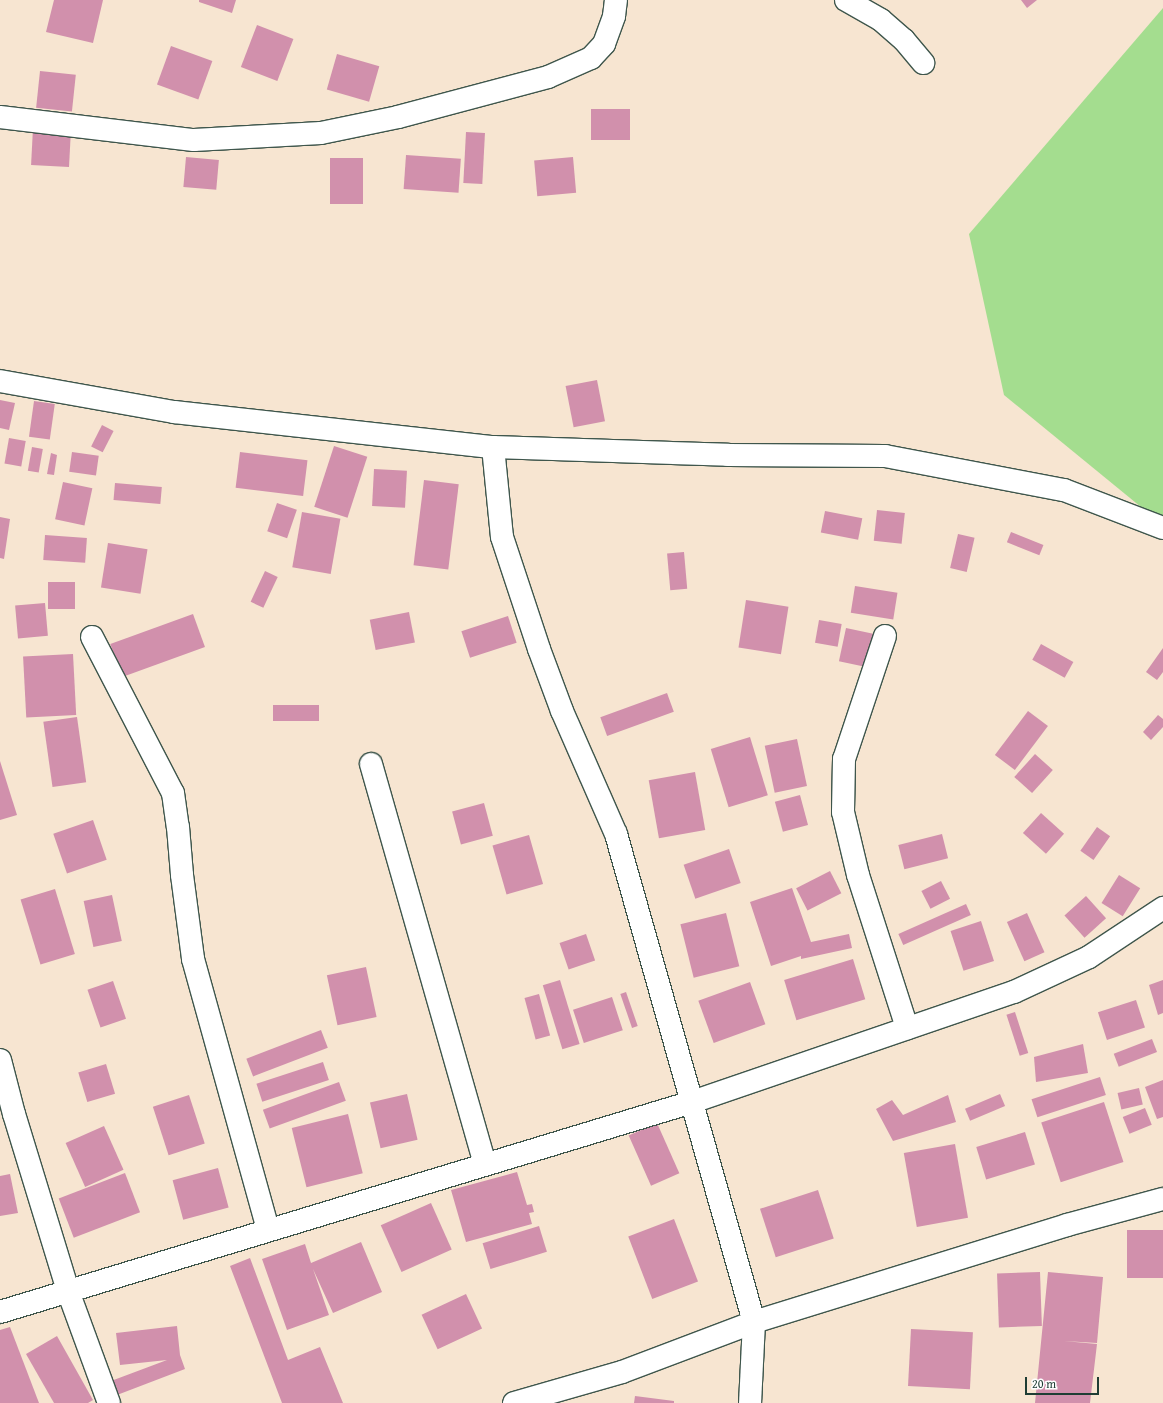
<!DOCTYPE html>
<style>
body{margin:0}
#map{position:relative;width:1163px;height:1403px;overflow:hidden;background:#f7e5d1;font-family:"Gentium Book Plus",serif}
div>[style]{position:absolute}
.green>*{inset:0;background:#a4dd8f}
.building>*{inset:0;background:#d190ac;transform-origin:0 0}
.roads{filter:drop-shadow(1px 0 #3f564c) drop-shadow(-1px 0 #3f564c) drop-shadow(0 1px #3f564c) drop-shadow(0 -1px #3f564c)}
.minor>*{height:22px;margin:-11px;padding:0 11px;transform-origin:11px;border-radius:11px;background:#fff}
span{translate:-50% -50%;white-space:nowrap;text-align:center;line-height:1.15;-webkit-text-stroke:3px #fff;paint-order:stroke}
.scale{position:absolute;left:1025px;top:1377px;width:74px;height:18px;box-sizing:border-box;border:2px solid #1f3d34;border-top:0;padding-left:5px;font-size:12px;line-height:14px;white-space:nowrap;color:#1f3d34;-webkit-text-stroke:3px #fff;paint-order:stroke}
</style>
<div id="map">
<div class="green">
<div style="clip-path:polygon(1163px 8px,1163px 525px,1004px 395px,969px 234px)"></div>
</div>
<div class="building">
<div style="clip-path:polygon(54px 0,103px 0,93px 43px,46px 32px)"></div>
<div style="clip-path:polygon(199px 0,236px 0,232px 13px,199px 2px)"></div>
<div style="clip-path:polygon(1021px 0,1037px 0,1027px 8px)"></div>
<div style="left:257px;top:25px;width:39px;height:45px;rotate:21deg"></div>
<div style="left:171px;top:46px;width:44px;height:41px;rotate:20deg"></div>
<div style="left:337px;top:54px;width:44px;height:37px;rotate:16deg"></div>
<div style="left:40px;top:71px;width:36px;height:37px;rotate:6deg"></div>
<div style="left:591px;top:109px;width:39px;height:31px"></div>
<div style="left:33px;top:128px;width:38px;height:37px;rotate:3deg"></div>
<div style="left:466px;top:132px;width:19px;height:51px;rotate:3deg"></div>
<div style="left:406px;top:155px;width:55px;height:34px;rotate:4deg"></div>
<div style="left:186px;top:157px;width:33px;height:30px;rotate:5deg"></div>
<div style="left:573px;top:157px;width:36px;height:39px;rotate:85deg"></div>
<div style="left:330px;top:158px;width:33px;height:46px"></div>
<div style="left:597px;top:380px;width:42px;height:32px;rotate:79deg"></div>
<div style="clip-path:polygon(0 400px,15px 403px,9px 430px,0 428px)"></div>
<div style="left:34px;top:401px;width:21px;height:36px;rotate:8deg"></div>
<div style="left:102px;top:425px;width:13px;height:24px;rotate:27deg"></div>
<div style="left:9px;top:438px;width:17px;height:26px;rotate:10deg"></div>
<div style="left:334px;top:446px;width:35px;height:64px;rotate:18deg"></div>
<div style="left:32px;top:447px;width:11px;height:24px;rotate:10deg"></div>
<div style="left:72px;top:452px;width:27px;height:20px;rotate:8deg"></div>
<div style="left:240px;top:452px;width:68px;height:36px;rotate:7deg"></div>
<div style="clip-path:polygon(51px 453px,57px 455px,54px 475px,47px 474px)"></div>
<div style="left:374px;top:469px;width:33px;height:37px;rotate:3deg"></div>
<div style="left:424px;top:480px;width:35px;height:86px;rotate:7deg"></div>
<div style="left:63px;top:482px;width:30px;height:38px;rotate:12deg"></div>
<div style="left:115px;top:483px;width:47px;height:17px;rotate:5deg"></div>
<div style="left:277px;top:503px;width:21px;height:30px;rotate:19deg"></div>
<div style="left:877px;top:510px;width:28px;height:31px;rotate:6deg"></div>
<div style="left:825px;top:511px;width:38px;height:22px;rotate:11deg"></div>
<div style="left:302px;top:512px;width:39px;height:56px;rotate:10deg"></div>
<div style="clip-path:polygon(0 517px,10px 519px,4px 559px,0 558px)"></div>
<div style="left:1011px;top:532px;width:35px;height:11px;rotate:22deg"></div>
<div style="left:958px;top:534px;width:17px;height:35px;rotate:13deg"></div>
<div style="left:45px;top:535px;width:42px;height:25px;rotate:4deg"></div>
<div style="left:108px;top:543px;width:40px;height:45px;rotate:9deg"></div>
<div style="left:684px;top:552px;width:37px;height:17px;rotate:85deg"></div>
<div style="left:265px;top:571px;width:14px;height:34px;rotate:25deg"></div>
<div style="left:48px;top:582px;width:27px;height:27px"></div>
<div style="left:855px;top:586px;width:43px;height:27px;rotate:9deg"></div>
<div style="left:746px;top:600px;width:43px;height:48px;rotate:9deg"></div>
<div style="left:45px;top:603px;width:33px;height:30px;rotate:85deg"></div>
<div style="left:409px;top:612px;width:31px;height:40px;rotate:79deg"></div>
<div style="left:193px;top:614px;width:35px;height:88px;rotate:70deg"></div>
<div style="left:508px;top:616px;width:28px;height:49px;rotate:72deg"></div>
<div style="left:819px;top:620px;width:23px;height:23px;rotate:10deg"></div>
<div style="left:846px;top:628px;width:29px;height:34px;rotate:12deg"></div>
<div style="left:1041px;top:644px;width:37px;height:18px;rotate:29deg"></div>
<div style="clip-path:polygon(1163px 648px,1163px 672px,1157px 680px,1146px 672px)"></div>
<div style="left:73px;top:654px;width:61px;height:50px;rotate:87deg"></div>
<div style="left:667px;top:693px;width:20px;height:71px;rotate:70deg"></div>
<div style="left:319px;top:705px;width:16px;height:46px;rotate:90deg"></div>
<div style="left:1028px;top:711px;width:25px;height:55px;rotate:37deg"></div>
<div style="clip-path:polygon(1158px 715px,1163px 719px,1163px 727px,1151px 740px,1143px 732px)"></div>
<div style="left:77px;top:717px;width:66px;height:34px;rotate:82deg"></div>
<div style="left:750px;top:737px;width:61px;height:41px;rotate:73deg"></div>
<div style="left:797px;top:739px;width:48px;height:33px;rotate:78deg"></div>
<div style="left:1035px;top:754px;width:24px;height:31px;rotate:42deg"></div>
<div style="clip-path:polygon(0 761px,17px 815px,0 820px)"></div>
<div style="left:695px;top:772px;width:59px;height:47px;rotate:80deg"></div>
<div style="left:800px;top:795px;width:31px;height:26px;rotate:75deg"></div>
<div style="left:484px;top:803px;width:34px;height:33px;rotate:75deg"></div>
<div style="left:1041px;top:813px;width:31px;height:27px;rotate:42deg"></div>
<div style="left:93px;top:820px;width:42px;height:42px;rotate:71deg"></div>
<div style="left:1097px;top:827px;width:16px;height:29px;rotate:35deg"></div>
<div style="left:942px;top:834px;width:25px;height:45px;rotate:76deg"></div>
<div style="left:529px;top:835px;width:51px;height:38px;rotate:74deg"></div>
<div style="left:729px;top:849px;width:36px;height:48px;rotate:71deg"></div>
<div style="left:830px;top:871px;width:25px;height:38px;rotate:63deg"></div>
<div style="left:1119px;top:875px;width:25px;height:33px;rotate:32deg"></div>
<div style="left:941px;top:881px;width:20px;height:22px;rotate:63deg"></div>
<div style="clip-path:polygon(792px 888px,811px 942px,849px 934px,852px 948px,801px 959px,801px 956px,771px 966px,750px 902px)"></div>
<div style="left:55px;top:889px;width:68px;height:36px;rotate:73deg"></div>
<div style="left:112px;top:895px;width:47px;height:29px;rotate:78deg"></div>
<div style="left:1086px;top:896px;width:30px;height:29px;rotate:48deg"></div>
<div style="left:966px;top:904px;width:12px;height:74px;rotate:66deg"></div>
<div style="left:726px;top:913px;width:55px;height:47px;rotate:76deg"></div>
<div style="left:1027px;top:913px;width:43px;height:22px;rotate:66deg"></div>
<div style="left:981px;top:921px;width:42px;height:32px;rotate:72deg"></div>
<div style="left:586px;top:934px;width:28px;height:28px;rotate:71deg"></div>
<div style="left:853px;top:959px;width:42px;height:72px;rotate:73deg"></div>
<div style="left:366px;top:967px;width:51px;height:40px;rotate:78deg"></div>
<div style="left:560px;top:980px;width:67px;height:18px;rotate:73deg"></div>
<div style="clip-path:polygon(1163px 980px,1163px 1013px,1158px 1015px,1149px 985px)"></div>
<div style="left:113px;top:981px;width:40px;height:27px;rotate:71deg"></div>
<div style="left:750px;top:982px;width:45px;height:55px;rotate:70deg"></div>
<div style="left:626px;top:992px;width:36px;height:6px;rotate:71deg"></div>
<div style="left:539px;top:994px;width:43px;height:15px;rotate:75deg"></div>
<div style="left:612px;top:997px;width:35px;height:41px;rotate:72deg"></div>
<div style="left:1136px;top:1000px;width:29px;height:40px;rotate:72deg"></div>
<div style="left:1015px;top:1012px;width:43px;height:9px;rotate:72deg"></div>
<div style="left:321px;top:1030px;width:19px;height:80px;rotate:69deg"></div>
<div style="left:1152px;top:1039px;width:14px;height:41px;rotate:69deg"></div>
<div style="clip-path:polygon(1083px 1044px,1088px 1073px,1036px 1082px,1034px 1057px)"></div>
<div style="left:323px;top:1062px;width:19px;height:70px;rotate:72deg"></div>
<div style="left:106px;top:1064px;width:31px;height:29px;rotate:73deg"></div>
<div style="left:1100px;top:1077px;width:19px;height:72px;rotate:72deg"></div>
<div style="clip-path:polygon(1163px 1080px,1163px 1117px,1157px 1119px,1145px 1087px)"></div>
<div style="left:339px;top:1082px;width:20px;height:81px;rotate:70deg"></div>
<div style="left:1139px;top:1088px;width:17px;height:22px;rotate:77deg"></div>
<div style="left:407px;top:1094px;width:47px;height:38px;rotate:77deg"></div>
<div style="left:1000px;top:1094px;width:13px;height:38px;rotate:67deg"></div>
<div style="left:189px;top:1095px;width:51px;height:38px;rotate:72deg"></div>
<div style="clip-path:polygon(948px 1095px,956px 1122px,893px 1141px,876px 1109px,892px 1100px,903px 1115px)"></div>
<div style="left:1104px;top:1102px;width:63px;height:66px;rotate:72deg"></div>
<div style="left:1145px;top:1108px;width:18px;height:24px;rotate:68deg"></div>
<div style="left:348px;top:1114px;width:61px;height:58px;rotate:76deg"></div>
<div style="left:657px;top:1123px;width:55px;height:31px;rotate:66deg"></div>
<div style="left:104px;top:1126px;width:48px;height:42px;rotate:66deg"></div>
<div style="left:1025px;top:1132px;width:34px;height:51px;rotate:73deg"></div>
<div style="left:955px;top:1144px;width:75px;height:52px;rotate:80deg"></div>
<div style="left:218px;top:1168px;width:41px;height:47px;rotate:75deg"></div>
<div style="clip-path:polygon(517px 1172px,527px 1205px,532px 1204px,534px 1212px,529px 1213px,532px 1224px,466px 1242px,451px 1190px)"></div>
<div style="left:125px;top:1173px;width:42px;height:71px;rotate:69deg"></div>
<div style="clip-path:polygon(10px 1174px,18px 1213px,0 1216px,0 1176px)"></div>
<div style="left:818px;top:1190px;width:51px;height:61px;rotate:72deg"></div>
<div style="left:431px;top:1203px;width:51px;height:55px;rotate:66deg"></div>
<div style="left:674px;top:1219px;width:67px;height:49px;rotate:69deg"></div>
<div style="left:539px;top:1226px;width:27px;height:59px;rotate:73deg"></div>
<div style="left:1163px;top:1230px;width:48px;height:36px;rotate:90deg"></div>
<div style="clip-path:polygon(361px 1242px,382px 1292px,333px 1313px,313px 1269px,329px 1315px,287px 1330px,262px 1259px,305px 1244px,311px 1263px)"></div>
<div style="clip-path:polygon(250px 1258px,288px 1360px,320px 1347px,343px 1403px,282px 1403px,230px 1266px)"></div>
<div style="left:1040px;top:1272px;width:54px;height:43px;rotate:88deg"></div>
<div style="clip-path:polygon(1048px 1272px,1103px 1277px,1097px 1343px,1064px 1341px,1097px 1344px,1090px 1403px,1035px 1403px)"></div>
<div style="left:466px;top:1294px;width:38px;height:49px;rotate:65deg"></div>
<div style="clip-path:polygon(177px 1326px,180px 1355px,185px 1369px,117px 1395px,111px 1381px,167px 1360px,120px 1365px,116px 1333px)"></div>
<div style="clip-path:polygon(10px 1327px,39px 1403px,0 1403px,0 1330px)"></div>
<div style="left:911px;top:1329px;width:62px;height:57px;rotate:3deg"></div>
<div style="clip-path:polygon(57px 1336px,93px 1400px,88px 1403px,54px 1403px,26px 1354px)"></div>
<div style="clip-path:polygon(635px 1396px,674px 1401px,674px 1403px,634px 1403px)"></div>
</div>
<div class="roads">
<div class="minor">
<div style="left:846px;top:0;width:40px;rotate:29.7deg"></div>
<div style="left:881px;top:20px;width:30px;rotate:41deg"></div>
<div style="left:904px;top:40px;width:30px;rotate:50deg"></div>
<div style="left:0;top:117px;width:195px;rotate:6.8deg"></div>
<div style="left:194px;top:140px;width:127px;rotate:-3.2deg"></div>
<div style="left:321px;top:133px;width:79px;rotate:-11.7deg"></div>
<div style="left:398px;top:117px;width:155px;rotate:-14.9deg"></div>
<div style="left:548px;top:77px;width:47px;rotate:-23.8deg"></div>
<div style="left:591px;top:58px;width:19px;rotate:-47deg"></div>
<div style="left:604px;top:44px;width:30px;rotate:-70deg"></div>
<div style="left:614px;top:16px;width:16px;rotate:-83deg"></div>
<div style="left:0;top:381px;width:177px;rotate:10.1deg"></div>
<div style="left:174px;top:412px;width:321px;rotate:6.3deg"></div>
<div style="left:493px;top:447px;width:235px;rotate:1.9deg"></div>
<div style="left:728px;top:455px;width:157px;rotate:0.4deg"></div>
<div style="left:885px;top:456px;width:182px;rotate:10.8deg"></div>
<div style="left:1064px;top:490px;width:106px;rotate:21deg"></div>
<div style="left:493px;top:447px;width:90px;rotate:84.3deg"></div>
<div style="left:502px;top:537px;width:118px;rotate:71.7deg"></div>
<div style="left:539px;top:649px;width:66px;rotate:69.6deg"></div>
<div style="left:562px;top:711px;width:134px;rotate:66.3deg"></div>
<div style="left:616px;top:834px;width:507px;rotate:74.21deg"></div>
<div style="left:754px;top:1322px;width:81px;rotate:92.8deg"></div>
<div style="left:885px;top:636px;width:130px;rotate:108.4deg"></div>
<div style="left:844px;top:759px;width:53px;rotate:91.1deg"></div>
<div style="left:843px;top:812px;width:65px;rotate:76.6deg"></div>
<div style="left:858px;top:875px;width:161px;rotate:72.2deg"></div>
<div style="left:92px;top:637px;width:176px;rotate:62.6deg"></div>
<div style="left:173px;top:793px;width:34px;rotate:82deg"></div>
<div style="left:178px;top:827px;width:48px;rotate:85.2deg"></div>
<div style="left:182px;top:875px;width:85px;rotate:82.5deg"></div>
<div style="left:193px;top:959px;width:281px;rotate:74.5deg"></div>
<div style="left:371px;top:764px;width:416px;rotate:74.1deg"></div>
<div style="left:0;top:1060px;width:56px;rotate:75.5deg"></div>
<div style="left:14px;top:1114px;width:185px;rotate:73deg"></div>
<div style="left:68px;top:1291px;width:119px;rotate:69.9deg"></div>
<div style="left:0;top:1312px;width:723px;rotate:-16.88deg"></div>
<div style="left:692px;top:1102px;width:340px;rotate:-18.9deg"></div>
<div style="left:1014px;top:992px;width:83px;rotate:-25deg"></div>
<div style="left:1089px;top:957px;width:89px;rotate:-33.5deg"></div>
<div style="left:514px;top:1403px;width:112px;rotate:-16deg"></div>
<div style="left:622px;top:1372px;width:141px;rotate:-20.7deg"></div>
<div style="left:754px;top:1322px;width:328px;rotate:-17.2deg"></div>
<div style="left:1067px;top:1225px;width:99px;rotate:-15.2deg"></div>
</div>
</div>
<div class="scale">20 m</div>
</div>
